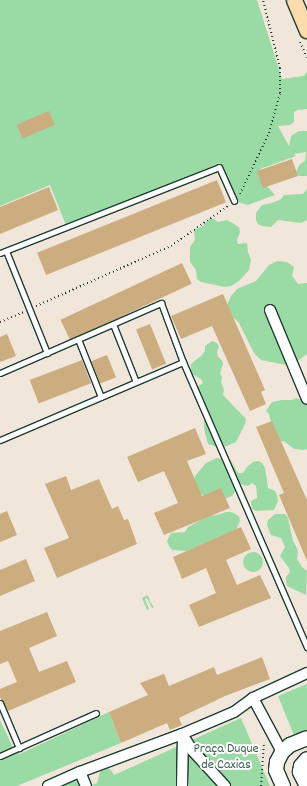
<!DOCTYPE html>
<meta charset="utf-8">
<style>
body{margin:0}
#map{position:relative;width:307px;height:786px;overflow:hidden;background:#f0e6d9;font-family:Dekko,sans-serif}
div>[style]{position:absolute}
.green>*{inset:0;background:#9adaa4}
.round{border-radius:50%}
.building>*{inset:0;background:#ccad80;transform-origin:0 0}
.path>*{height:2px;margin-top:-1px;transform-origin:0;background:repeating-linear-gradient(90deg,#1f3d34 0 1px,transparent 0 4px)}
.roads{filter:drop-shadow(1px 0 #1f3d34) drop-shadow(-1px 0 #1f3d34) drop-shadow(0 1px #1f3d34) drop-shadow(0 -1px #1f3d34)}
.lane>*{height:5px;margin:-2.5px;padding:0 2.5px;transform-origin:2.5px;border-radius:2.5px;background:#fff}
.street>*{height:10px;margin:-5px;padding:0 5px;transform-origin:5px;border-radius:5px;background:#fff}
.secondary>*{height:14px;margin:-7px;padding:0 7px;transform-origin:7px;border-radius:7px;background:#fff}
.primary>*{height:15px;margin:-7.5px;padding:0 7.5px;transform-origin:7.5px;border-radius:7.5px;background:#fddcac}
span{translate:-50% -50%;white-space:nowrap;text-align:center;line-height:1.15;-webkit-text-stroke:4px #fff;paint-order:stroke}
.park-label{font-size:14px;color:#3e6450}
</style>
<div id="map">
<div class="green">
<div style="clip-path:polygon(0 0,257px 0,282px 79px,304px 76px,307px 72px,307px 109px,298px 110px,294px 112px,294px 122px,290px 125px,278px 126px,289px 146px,291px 136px,299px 131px,307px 131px,307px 176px,298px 176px,296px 172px,300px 164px,305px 161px,306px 152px,294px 154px,296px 156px,260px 169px,266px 185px,275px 195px,248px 205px,234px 201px,220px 163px,67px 228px,50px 185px,0 206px)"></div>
<div style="clip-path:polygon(307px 189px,307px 220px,301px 223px,278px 220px,271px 227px,262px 226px,258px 224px,256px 220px,256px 213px,262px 205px,272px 203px,281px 199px,284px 195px,303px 194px)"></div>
<div style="clip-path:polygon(209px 219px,214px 219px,218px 222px,227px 220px,239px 227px,240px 232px,237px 240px,238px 244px,247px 243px,248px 252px,251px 260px,249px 270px,239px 281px,231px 286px,225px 287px,201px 282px,197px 279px,196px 270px,190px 262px,190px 247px,195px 240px,194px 230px,203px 226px)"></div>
<div style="clip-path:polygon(277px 261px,287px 262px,294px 267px,292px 276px,298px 284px,307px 283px,307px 354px,291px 366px,261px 360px,254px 353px,239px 323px,231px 315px,227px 305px,231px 296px,237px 289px,256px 281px,269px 265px)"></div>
<div style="clip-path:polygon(212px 341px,217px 343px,219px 347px,217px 352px,218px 357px,222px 360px,223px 364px,220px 373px,222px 377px,221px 382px,224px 390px,223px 395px,246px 419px,245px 424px,236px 442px,227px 446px,217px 447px,208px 444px,204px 429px,204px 410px,194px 398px,194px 389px,203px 383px,201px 379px,192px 374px,191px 370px,191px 364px,202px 355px,205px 351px,205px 346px)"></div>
<div style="clip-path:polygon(296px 398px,307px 402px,307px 449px,304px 450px,294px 449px,284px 441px,278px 442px,275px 439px,269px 414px,266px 411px,272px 402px,282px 400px,292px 400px)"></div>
<div style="clip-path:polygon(217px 458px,231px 461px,238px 473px,243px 473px,247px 467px,253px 462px,258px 461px,262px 463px,265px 468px,268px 488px,275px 491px,277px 496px,278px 501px,274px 510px,256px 511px,252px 509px,251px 501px,257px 498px,257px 495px,256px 486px,252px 483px,248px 486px,240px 484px,232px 496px,222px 500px,204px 496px,198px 491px,194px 481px,195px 476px,206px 463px)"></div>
<div style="clip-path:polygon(226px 512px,231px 512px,239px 516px,240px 521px,236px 530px,187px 551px,172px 550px,169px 546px,167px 541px,171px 533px,185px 532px,188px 527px,201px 520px,203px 516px,217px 515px)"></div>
<div style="clip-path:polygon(275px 514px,285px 514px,288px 518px,293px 541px,298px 550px,297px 559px,302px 567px,307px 571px,306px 595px,287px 586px,286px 581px,286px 577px,290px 572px,289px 568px,280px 556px,285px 547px,281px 538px,271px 535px,267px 525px,268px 520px)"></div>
<div class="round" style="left:243px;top:552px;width:20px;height:20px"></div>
<div style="clip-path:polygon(148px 595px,150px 602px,154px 607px,152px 608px,147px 598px,145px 599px,149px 609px,147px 610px,142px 598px)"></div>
<div style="clip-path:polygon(307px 684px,307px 730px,294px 735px,278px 696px)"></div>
<div style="clip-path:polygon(109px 712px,121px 743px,17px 786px,0 786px,0 720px,14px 750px,20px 754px)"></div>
<div style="clip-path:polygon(241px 718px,270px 786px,90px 786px,97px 783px,100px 772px,107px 768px,111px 770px,114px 775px)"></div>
<div style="clip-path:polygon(76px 775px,82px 786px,49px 786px)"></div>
</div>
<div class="building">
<div style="left:49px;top:111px;width:15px;height:35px;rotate:67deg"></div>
<div style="left:292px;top:159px;width:18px;height:37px;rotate:71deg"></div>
<div style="left:217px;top:180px;width:24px;height:194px;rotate:68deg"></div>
<div style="clip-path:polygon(49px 187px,58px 210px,0 234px,0 207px)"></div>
<div style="left:182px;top:263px;width:23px;height:134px;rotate:65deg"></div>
<div style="clip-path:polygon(223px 294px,265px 390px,261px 392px,266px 404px,250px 411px,212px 326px,181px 339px,171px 316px)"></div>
<div style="left:150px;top:324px;width:43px;height:15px;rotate:68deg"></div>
<div style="clip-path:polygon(7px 334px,16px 356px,0 362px,0 337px)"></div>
<div style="left:107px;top:355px;width:24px;height:17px;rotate:68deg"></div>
<div style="left:82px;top:360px;width:25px;height:56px;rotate:69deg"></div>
<div style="clip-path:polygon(272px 421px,307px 500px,307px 561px,279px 495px,284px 493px,256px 427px)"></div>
<div style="clip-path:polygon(195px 428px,206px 454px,187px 461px,202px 496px,221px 488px,230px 508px,164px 535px,154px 513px,178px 503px,164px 471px,138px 482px,127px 457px)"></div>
<div style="clip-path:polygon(66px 476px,71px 490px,99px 479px,112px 509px,118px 506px,124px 520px,128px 519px,137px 544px,57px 578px,44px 548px,69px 538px,45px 484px)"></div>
<div style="clip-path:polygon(7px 511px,17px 535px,0 542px,0 514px)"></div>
<div style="clip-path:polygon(241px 527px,251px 549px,226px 560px,237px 585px,260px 575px,271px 598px,199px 627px,189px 605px,216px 593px,206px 568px,182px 579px,173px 557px)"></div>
<div style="clip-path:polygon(26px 559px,35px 581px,0 596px,0 570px)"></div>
<div style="clip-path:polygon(47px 612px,57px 636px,29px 648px,39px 672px,67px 661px,76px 682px,8px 711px,0 697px,0 689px,17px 682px,8px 661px,0 664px,0 631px)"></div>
<div style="clip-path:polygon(262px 657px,270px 679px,225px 696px,179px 718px,182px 725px,170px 730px,167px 723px,121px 743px,109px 712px,148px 695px,140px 683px,164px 674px,169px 686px,214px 667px,217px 675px)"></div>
</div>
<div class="path">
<div style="left:300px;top:42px;width:17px;rotate:66deg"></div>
<div style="left:240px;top:194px;width:68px;rotate:-64.6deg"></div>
<div style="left:269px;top:133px;width:41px;rotate:-74.6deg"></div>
<div style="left:280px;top:93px;width:25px;rotate:-90deg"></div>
<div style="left:280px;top:68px;width:70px;rotate:-104deg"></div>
<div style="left:36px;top:306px;width:148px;rotate:-24deg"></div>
<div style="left:171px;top:246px;width:70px;rotate:-35.1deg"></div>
<div style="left:0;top:322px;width:25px;rotate:-23deg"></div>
<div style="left:261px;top:786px;width:44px;rotate:-86.1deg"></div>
</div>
<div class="roads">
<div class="lane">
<div style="left:6px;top:251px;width:110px;rotate:68.1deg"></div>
<div style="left:0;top:253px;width:235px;rotate:-21.4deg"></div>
<div style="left:219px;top:167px;width:37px;rotate:66deg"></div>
<div style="left:113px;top:324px;width:62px;rotate:68.4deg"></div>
<div style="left:78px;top:339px;width:62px;rotate:68.4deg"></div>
<div style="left:0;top:373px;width:176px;rotate:-23.5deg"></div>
<div style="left:161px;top:303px;width:63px;rotate:69.6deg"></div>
<div style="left:183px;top:362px;width:311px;rotate:66.5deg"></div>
<div style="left:0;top:440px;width:199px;rotate:-23.1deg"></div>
<div style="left:0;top:703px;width:49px;rotate:67.1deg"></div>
<div style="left:0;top:756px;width:105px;rotate:-24.1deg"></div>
</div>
<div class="street">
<div style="left:270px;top:310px;width:96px;rotate:67.4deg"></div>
<div style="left:253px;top:698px;width:61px;rotate:61.8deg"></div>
<div style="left:182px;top:734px;width:19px;rotate:58deg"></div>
<div style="left:192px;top:750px;width:49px;rotate:47.5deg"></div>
<div style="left:80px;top:772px;width:15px;rotate:67deg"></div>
<div style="left:48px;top:786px;width:35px;rotate:-24deg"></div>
<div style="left:80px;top:772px;width:109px;rotate:-20.4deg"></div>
<div style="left:182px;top:734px;width:56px;rotate:-22.9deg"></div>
<div style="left:234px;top:712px;width:24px;rotate:-36deg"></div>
<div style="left:253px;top:698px;width:60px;rotate:-24.8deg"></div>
<div style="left:182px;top:786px;width:50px;rotate:-88.9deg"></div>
</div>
<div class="secondary">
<div style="left:283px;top:786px;width:17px;rotate:-114deg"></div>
<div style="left:276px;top:770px;width:8px;rotate:-83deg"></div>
<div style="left:277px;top:762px;width:11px;rotate:-63deg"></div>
<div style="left:282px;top:752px;width:11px;rotate:-41deg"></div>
<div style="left:290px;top:745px;width:18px;rotate:-22deg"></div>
<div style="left:307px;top:786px;width:16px;rotate:-117deg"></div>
<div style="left:300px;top:772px;width:6px;rotate:-81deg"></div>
<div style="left:301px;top:766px;width:9px;rotate:-49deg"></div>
</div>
<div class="primary">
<div style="left:294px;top:0;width:33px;rotate:67deg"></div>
</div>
</div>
<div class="park-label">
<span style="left:226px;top:757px">Praça Duque<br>de Caxias</span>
</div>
</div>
